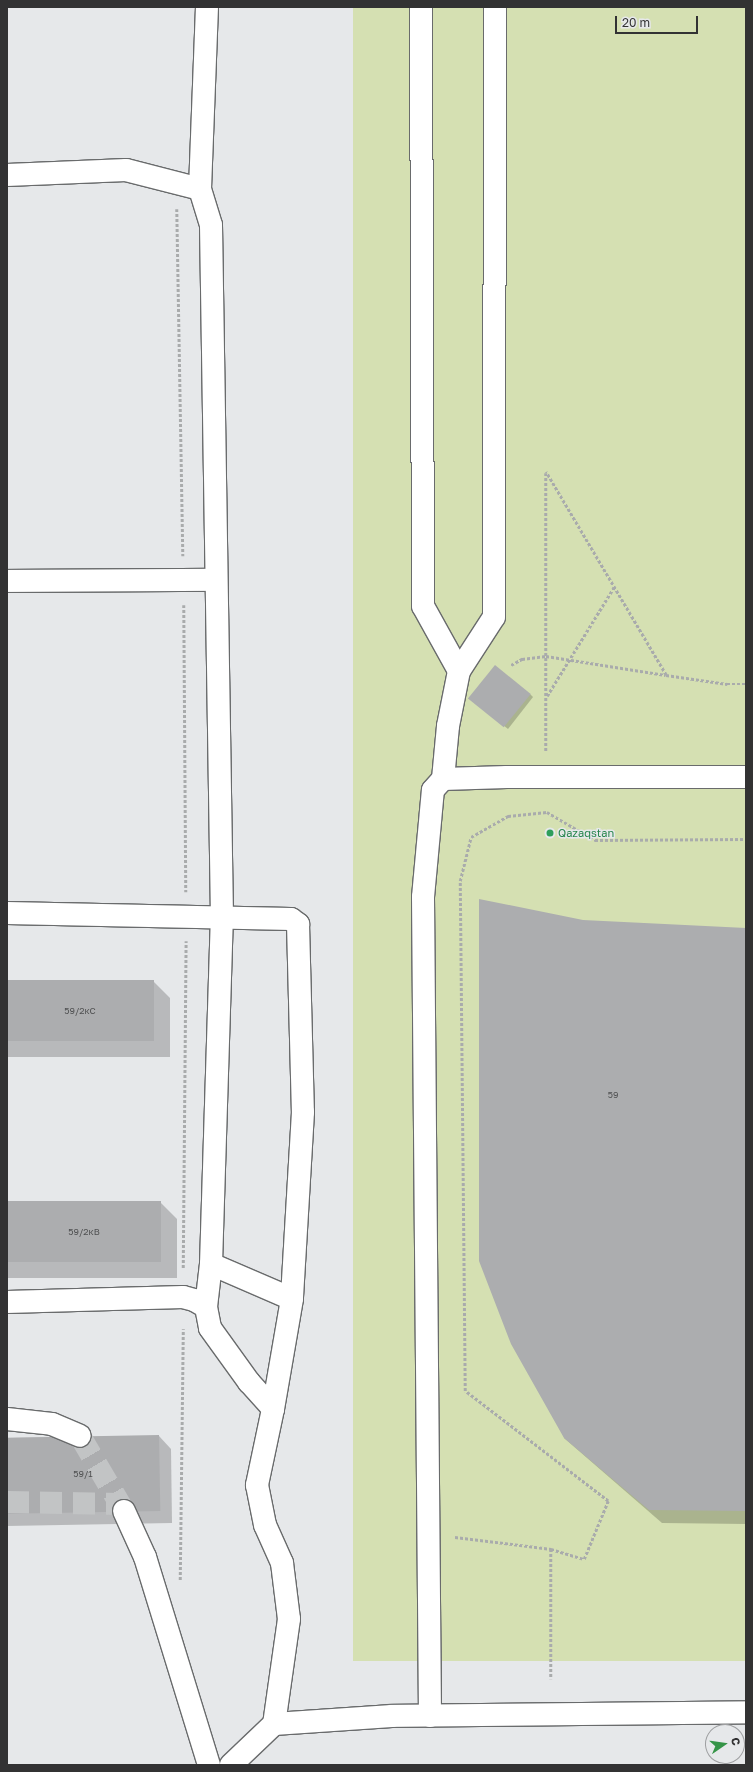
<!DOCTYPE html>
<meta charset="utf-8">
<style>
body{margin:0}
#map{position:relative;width:753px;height:1772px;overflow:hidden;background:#e6e8ea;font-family:"Golos Text",sans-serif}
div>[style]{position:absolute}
.green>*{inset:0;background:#d5e0b2;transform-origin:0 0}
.shadow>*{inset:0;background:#0003}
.building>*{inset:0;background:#acadaf;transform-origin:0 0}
.minor-tunnel>*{height:22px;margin-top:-11px;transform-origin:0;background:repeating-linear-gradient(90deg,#c2c4c5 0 22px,transparent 0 33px)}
.path>*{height:2.5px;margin-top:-1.25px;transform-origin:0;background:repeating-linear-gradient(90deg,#a9abac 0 3px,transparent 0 5px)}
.roads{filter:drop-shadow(1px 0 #696b6c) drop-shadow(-1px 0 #696b6c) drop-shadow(0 1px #696b6c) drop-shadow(0 -1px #696b6c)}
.minor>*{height:22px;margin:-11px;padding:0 11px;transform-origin:11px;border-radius:11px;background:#fff}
.dots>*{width:11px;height:11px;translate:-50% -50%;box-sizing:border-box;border:2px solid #e6e8ea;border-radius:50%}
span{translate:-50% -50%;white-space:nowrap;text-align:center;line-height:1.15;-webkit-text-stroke:3px #e6e8ea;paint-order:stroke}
.number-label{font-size:9px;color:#505152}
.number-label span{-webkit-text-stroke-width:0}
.leisure-label{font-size:11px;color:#27864d}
.left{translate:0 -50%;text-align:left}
.frame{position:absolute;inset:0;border:8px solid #323233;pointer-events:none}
.north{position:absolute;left:705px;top:1724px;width:40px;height:40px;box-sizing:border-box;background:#e6e8ea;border:1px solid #9e9fa1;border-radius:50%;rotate:77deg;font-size:11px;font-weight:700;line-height:16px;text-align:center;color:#323233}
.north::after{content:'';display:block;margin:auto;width:14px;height:18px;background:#359447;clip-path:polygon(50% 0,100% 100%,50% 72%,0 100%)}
.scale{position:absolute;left:615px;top:16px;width:83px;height:18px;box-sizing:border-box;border:2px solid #323233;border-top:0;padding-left:5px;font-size:12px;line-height:14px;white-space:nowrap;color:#323233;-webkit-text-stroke:3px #e6e8ea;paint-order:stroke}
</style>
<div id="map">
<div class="green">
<div style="left:353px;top:7px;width:393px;height:1654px"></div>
</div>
<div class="shadow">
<div style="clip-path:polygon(530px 694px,533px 697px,508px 729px,473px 701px)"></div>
<div style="clip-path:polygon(583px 921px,746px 929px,746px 1524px,662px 1523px,564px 1438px)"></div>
<div style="clip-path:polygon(153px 981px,170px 998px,170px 1057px,7px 1057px,7px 982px)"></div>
<div style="clip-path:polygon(160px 1202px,177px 1219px,177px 1278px,7px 1278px,7px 1203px)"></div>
<div style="clip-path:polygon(159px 1436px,171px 1449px,172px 1523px,7px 1526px,7px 1438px)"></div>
</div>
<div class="building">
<div style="left:495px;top:665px;width:46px;height:43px;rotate:39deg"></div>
<div style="clip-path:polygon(479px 899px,583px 920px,746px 928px,746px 1511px,649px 1510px,564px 1438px,511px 1344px,479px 1261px)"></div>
<div style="left:154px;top:980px;width:61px;height:147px;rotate:90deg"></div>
<div style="left:161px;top:1201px;width:61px;height:154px;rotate:90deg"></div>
<div style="left:159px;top:1435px;width:76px;height:152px;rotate:89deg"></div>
</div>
<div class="minor-tunnel">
<div style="left:80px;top:1436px;width:87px;rotate:59.6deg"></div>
<div style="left:7px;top:1502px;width:114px;rotate:1deg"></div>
</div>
<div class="path">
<div style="left:177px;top:209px;width:347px;rotate:89deg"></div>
<div style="left:546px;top:473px;width:279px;rotate:90deg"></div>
<div style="left:184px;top:605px;width:287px;rotate:89.6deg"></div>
<div style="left:511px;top:665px;width:13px;rotate:-29deg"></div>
<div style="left:522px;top:659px;width:24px;rotate:-7deg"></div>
<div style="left:546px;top:656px;width:121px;rotate:9deg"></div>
<div style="left:666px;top:675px;width:236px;rotate:-120.6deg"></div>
<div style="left:666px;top:675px;width:62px;rotate:8.4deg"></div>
<div style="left:727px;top:684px;width:19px"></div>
<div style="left:547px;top:696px;width:128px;rotate:-58.4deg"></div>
<div style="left:183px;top:1268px;width:327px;rotate:-89.5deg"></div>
<div style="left:455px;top:1537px;width:97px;rotate:7.1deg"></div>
<div style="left:551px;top:1549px;width:130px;rotate:90deg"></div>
<div style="left:551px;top:1549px;width:34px;rotate:17deg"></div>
<div style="left:584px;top:1559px;width:63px;rotate:-67.5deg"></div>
<div style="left:608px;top:1501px;width:180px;rotate:-142.4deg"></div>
<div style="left:465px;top:1391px;width:510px;rotate:-90.56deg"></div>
<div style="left:460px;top:881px;width:45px;rotate:-76deg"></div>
<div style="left:471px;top:837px;width:43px;rotate:-29.6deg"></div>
<div style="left:508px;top:816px;width:39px;rotate:-6deg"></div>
<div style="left:547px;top:812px;width:56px;rotate:30.3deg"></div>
<div style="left:595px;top:840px;width:151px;rotate:-0.4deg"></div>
<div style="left:180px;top:1580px;width:251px;rotate:-89.3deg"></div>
</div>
<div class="roads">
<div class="minor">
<div style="left:421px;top:7px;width:599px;rotate:89.81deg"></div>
<div style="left:423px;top:606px;width:74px;rotate:61deg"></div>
<div style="left:7px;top:175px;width:119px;rotate:-2.4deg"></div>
<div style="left:126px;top:170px;width:76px;rotate:14.4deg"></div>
<div style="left:7px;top:581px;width:208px;rotate:-0.3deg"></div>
<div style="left:443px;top:779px;width:53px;rotate:-84.6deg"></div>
<div style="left:448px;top:726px;width:56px;rotate:-78.7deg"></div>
<div style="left:459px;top:671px;width:64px;rotate:-57.1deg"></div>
<div style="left:494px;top:617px;width:610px;rotate:-89.91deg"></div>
<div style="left:7px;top:913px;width:284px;rotate:1.2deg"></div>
<div style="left:291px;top:919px;width:9px;rotate:36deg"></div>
<div style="left:298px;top:924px;width:188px;rotate:88.5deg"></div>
<div style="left:303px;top:1112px;width:187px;rotate:93.4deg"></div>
<div style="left:292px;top:1299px;width:112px;rotate:99.8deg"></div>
<div style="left:211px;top:1264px;width:88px;rotate:23.4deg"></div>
<div style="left:7px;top:1302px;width:176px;rotate:-1.6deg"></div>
<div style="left:183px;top:1297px;width:11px;rotate:15deg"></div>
<div style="left:194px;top:1300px;width:14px;rotate:30deg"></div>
<div style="left:206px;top:1307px;width:21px;rotate:79deg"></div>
<div style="left:210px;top:1328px;width:67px;rotate:54.2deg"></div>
<div style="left:249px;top:1382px;width:36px;rotate:48deg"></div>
<div style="left:273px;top:1409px;width:78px;rotate:101.9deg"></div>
<div style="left:257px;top:1485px;width:41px;rotate:78.7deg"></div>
<div style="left:265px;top:1525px;width:42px;rotate:65.9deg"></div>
<div style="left:282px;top:1563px;width:56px;rotate:82.9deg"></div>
<div style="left:289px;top:1619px;width:106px;rotate:98.1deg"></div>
<div style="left:206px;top:1307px;width:43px;rotate:-83.4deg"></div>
<div style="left:211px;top:1264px;width:346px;rotate:-88.2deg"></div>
<div style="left:222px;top:918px;width:693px;rotate:-90.91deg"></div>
<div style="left:211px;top:225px;width:38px;rotate:-107deg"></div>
<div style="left:200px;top:189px;width:182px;rotate:-87.8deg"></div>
<div style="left:7px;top:1419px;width:45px;rotate:6.3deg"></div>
<div style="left:52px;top:1424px;width:30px;rotate:23deg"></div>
<div style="left:124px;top:1511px;width:51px;rotate:65.5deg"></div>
<div style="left:145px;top:1557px;width:218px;rotate:72.9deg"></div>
<div style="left:430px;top:1716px;width:819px;rotate:-90.49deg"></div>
<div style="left:423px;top:897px;width:107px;rotate:-84.7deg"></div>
<div style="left:433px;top:790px;width:15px;rotate:-48deg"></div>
<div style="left:443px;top:779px;width:64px;rotate:-1.8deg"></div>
<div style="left:507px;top:777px;width:239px"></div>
<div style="left:231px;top:1765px;width:59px;rotate:-43.6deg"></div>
<div style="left:274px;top:1724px;width:118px;rotate:-3.9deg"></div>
<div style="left:392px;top:1716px;width:354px;rotate:-0.6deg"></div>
</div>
</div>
<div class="dots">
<div style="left:550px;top:833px;background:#2e9e5b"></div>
</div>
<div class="number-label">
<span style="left:80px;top:1011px">59/2кС</span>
<span style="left:613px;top:1095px">59</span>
<span style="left:84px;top:1232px">59/2кВ</span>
<span style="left:83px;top:1474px">59/1</span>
</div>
<div class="leisure-label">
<span class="left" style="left:558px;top:833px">Qazaqstan</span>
</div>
<div class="frame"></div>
<div class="north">С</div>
<div class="scale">20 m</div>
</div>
